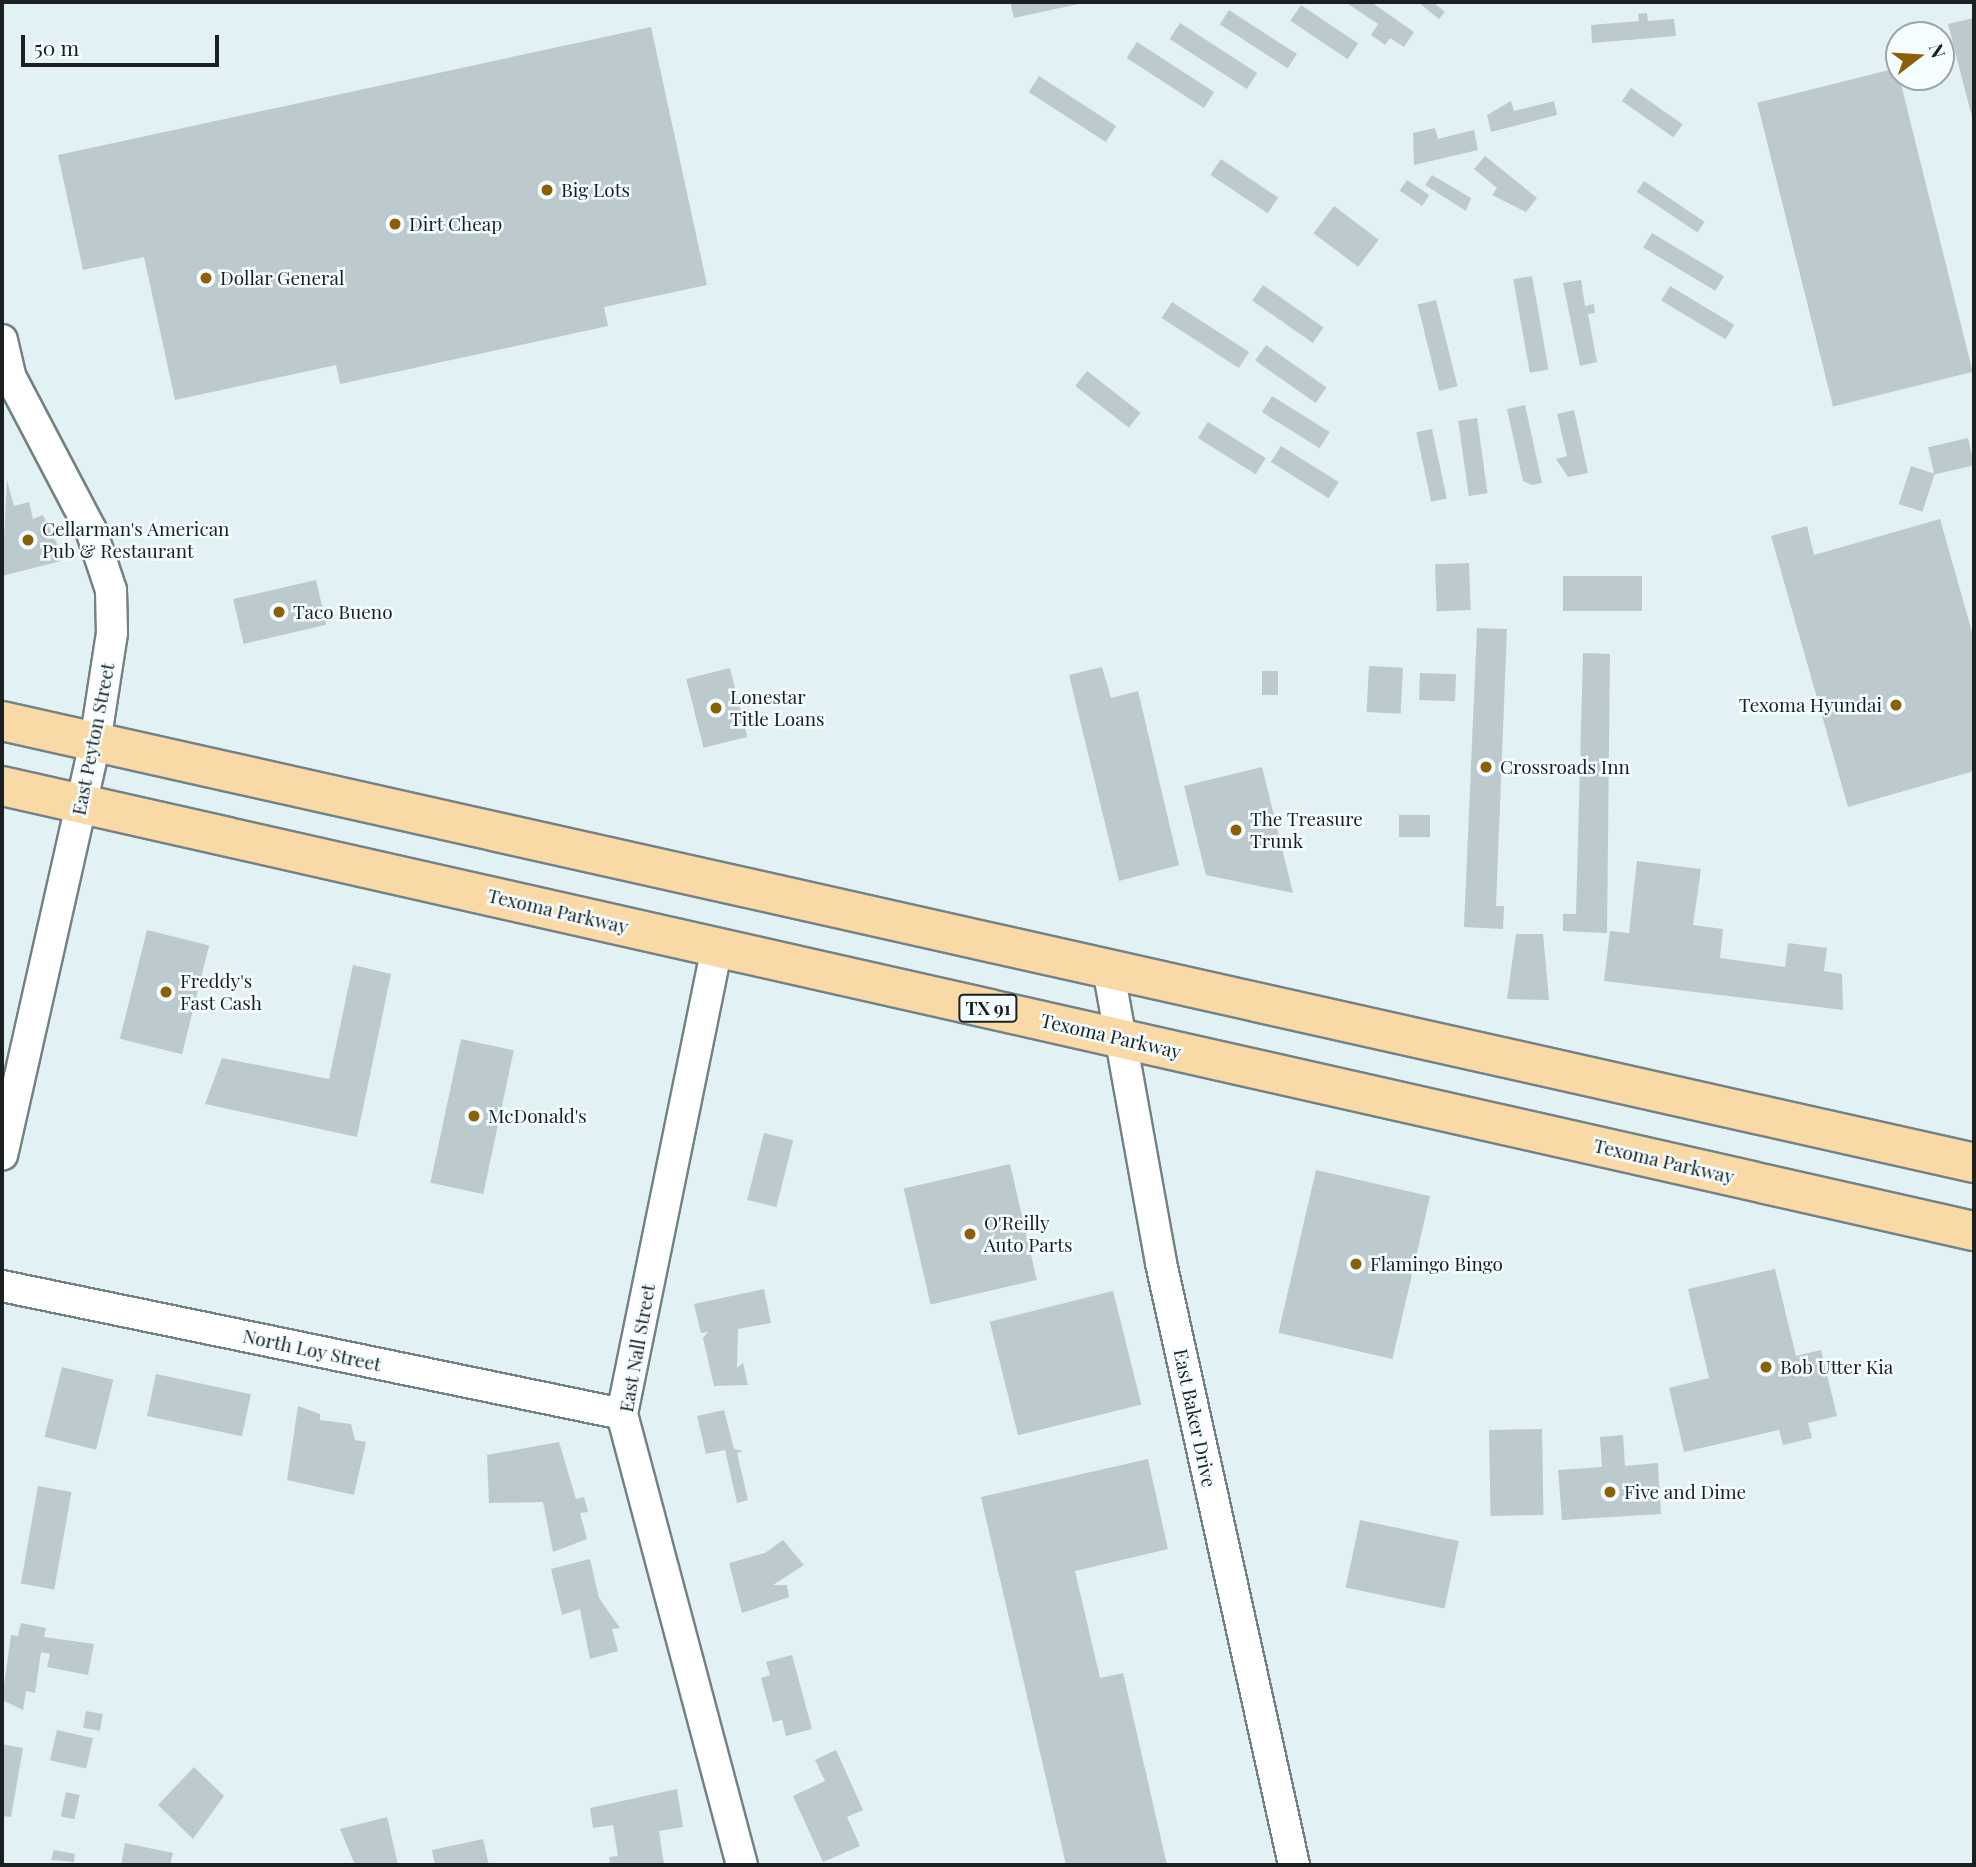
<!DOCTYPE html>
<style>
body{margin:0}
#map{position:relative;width:1976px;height:1867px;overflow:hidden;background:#e2f1f4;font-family:"Playfair Display",serif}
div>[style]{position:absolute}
.building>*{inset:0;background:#bccace;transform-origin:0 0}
.roads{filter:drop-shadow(2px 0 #748185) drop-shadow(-2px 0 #748185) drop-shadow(0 2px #748185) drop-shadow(0 -2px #748185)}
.street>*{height:30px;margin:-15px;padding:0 15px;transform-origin:15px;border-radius:15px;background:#fff}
.primary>*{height:38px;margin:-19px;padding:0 19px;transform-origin:19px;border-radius:19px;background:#f9daa7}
.dots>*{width:19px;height:19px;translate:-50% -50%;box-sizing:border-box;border:4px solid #f4fdff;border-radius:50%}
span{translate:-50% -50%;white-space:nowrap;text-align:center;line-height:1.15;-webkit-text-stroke:5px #f4fdff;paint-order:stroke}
.shield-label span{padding:2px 5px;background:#f4fdff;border:2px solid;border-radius:5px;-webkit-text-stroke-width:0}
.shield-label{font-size:18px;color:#1a1f20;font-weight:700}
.poi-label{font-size:19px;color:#1a1f20}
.left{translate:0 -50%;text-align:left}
.right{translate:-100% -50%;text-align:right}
.street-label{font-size:19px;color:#1a1f20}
.frame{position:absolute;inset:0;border:4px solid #1a1f20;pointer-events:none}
.north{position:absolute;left:1885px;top:21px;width:70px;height:70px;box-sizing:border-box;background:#f4fdff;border:2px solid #9da4a6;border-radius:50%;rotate:73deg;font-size:19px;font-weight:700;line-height:28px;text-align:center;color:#1a1f20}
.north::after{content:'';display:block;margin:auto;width:24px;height:32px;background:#8c6105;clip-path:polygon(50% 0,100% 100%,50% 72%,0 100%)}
.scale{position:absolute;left:21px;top:35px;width:198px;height:32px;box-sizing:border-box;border:4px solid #1a1f20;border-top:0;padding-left:9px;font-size:21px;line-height:24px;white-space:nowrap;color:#1a1f20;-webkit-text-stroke:5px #f4fdff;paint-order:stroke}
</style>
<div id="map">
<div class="building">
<div style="clip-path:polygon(1010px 2px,1083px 2px,1083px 3px,1014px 18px)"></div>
<div style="clip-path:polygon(1345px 2px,1371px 2px,1414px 32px,1404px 47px,1390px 38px,1385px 45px,1371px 35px,1378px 24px)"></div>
<div style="clip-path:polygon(1418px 2px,1433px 2px,1445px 12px,1439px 19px)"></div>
<div style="left:1301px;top:5px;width:69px;height:19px;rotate:34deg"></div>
<div style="left:1229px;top:10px;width:81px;height:17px;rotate:33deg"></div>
<div style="clip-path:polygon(1647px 13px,1648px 21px,1674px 19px,1676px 36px,1592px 43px,1591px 25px,1639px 21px,1638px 14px)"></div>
<div style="clip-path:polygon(1974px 18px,1974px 120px,1973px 121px,1948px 24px)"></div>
<div style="left:1180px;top:23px;width:92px;height:19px;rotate:33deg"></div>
<div style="clip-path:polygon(651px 27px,707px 285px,604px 307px,608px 326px,340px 384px,336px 365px,175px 400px,144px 257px,83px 270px,58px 155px)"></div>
<div style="left:1137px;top:42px;width:92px;height:19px;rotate:33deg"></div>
<div style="left:1897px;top:68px;width:313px;height:144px;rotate:76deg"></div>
<div style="left:1039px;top:76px;width:92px;height:19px;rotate:33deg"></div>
<div style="left:1631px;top:88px;width:63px;height:16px;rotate:35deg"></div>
<div style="clip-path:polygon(1511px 101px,1514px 111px,1554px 101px,1557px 115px,1491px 132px,1487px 115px)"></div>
<div style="clip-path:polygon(1435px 128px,1438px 139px,1474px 130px,1478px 150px,1414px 165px,1413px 133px)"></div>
<div style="clip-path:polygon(1485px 156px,1537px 198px,1526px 212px,1492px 195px,1497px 188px,1474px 169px)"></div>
<div style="left:1221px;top:159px;width:69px;height:19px;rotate:34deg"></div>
<div style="clip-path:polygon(1432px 175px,1471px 198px,1466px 211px,1425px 185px)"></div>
<div style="left:1407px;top:180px;width:27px;height:13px;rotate:34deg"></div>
<div style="left:1644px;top:181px;width:73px;height:13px;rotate:34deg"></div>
<div style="left:1334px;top:206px;width:56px;height:34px;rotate:37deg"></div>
<div style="left:1652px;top:233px;width:84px;height:17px;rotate:31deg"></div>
<div style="left:1532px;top:276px;width:95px;height:19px;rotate:80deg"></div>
<div style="clip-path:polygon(1581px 280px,1585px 306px,1594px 304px,1595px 313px,1588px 314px,1597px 362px,1580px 366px,1563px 283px)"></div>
<div style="left:1263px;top:285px;width:74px;height:19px;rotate:35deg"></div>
<div style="left:1670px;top:286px;width:75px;height:17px;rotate:31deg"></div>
<div style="left:1436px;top:300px;width:89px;height:19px;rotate:76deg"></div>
<div style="left:1172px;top:302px;width:92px;height:19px;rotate:33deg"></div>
<div style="left:1266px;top:345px;width:74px;height:19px;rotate:35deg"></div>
<div style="left:1087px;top:371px;width:68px;height:19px;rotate:38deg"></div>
<div style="left:1272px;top:396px;width:68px;height:19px;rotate:32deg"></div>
<div style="clip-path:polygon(1525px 405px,1542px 483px,1532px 485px,1523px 481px,1507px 409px)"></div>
<div style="clip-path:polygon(1574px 410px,1588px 473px,1568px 477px,1556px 459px,1567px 456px,1557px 414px)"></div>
<div style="left:1477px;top:418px;width:76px;height:19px;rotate:82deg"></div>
<div style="left:1208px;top:422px;width:68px;height:19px;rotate:32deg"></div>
<div style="left:1432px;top:429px;width:71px;height:16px;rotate:78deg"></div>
<div style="left:1968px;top:438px;width:28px;height:41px;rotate:77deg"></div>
<div style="left:1281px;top:446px;width:68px;height:19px;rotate:32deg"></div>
<div style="left:1911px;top:466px;width:25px;height:40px;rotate:18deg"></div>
<div style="clip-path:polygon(7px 480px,14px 506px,29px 502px,33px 519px,43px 515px,65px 560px,2px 576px)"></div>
<div style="clip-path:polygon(1940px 519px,1974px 639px,1974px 771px,1848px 807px,1771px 536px,1807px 526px,1814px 555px)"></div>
<div style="left:1469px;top:563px;width:47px;height:34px;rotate:88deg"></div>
<div style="left:1563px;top:576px;width:79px;height:35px"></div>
<div style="left:316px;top:580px;width:46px;height:85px;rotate:77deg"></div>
<div style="clip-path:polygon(1477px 628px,1507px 629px,1496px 906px,1504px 906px,1503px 929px,1464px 927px)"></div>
<div style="clip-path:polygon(1583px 653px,1610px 654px,1607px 933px,1563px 931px,1563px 914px,1576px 914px)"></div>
<div style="left:1369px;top:666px;width:34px;height:46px;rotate:3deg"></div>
<div style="clip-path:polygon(1102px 667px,1111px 698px,1138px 691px,1179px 865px,1119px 881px,1069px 675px)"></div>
<div style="left:730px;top:668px;width:71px;height:45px;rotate:76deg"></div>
<div style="left:1262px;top:671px;width:16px;height:24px"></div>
<div style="left:1420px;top:673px;width:36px;height:27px;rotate:2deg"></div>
<div style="clip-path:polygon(1262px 767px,1293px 893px,1206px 875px,1184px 786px)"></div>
<div style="left:1399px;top:815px;width:31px;height:22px"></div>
<div style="clip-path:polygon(1637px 861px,1701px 869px,1693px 925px,1723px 929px,1720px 958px,1785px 967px,1788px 943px,1827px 948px,1824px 971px,1842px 974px,1843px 1010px,1604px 981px,1610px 931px,1629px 933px)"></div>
<div style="left:147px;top:930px;width:64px;height:112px;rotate:14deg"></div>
<div style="clip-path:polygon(1516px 934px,1543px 934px,1549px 1000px,1507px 999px)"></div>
<div style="clip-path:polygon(353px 965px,391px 974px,357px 1137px,205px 1104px,222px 1058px,329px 1079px)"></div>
<div style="left:461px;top:1039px;width:54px;height:147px;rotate:12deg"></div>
<div style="left:764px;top:1133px;width:30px;height:69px;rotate:14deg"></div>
<div style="left:1010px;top:1164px;width:119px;height:109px;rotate:77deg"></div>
<div style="left:1316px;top:1170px;width:117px;height:167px;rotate:13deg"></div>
<div style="clip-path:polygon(1775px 1269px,1796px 1356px,1821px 1350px,1837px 1416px,1808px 1423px,1812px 1438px,1783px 1445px,1779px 1430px,1684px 1452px,1669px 1388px,1709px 1378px,1688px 1289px)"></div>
<div style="clip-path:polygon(764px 1289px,771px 1323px,738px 1329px,737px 1368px,743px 1363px,748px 1385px,714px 1386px,703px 1338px,708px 1332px,701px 1333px,694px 1304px)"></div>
<div style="left:1113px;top:1291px;width:117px;height:127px;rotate:76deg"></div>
<div style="left:62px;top:1367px;width:53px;height:72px;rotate:14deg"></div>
<div style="left:156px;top:1374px;width:97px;height:43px;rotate:12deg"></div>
<div style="clip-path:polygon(298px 1406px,320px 1414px,320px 1420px,351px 1424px,355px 1440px,366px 1442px,354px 1495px,287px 1480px)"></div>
<div style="clip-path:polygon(724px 1410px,734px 1449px,743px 1451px,737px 1453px,748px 1500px,737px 1503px,725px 1450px,706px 1454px,697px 1416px)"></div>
<div style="left:1542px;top:1429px;width:86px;height:53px;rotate:89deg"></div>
<div style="clip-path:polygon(1623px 1435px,1625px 1466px,1658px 1463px,1661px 1514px,1562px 1520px,1558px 1470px,1602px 1467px,1600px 1437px)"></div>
<div style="clip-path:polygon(559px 1442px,576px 1499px,584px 1497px,588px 1512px,580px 1513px,587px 1539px,553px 1552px,543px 1502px,489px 1503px,487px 1455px)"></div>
<div style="clip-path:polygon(1148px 1459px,1168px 1549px,1075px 1571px,1100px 1678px,1123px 1673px,1167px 1865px,1066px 1865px,981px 1497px)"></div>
<div style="left:38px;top:1486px;width:34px;height:99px;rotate:10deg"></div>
<div style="left:1360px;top:1520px;width:101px;height:69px;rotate:12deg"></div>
<div style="clip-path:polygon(783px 1540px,804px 1565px,773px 1585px,787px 1585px,789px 1597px,742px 1613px,729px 1563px,765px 1553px)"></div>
<div style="clip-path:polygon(590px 1559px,599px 1598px,620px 1628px,612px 1629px,618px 1651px,590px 1659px,580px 1609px,562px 1615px,551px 1569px)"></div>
<div style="clip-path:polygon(21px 1623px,46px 1628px,44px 1637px,94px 1644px,88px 1675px,47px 1667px,50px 1654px,41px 1652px,35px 1693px,26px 1691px,23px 1710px,2px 1700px,11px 1635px,18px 1636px)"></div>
<div style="clip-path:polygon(792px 1655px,812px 1729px,786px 1736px,782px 1720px,773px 1722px,761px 1678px,770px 1675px,766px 1662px)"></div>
<div style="left:86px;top:1711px;width:17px;height:17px;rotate:10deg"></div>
<div style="left:57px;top:1730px;width:37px;height:31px;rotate:13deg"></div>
<div style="clip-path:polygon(2px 1744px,23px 1748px,11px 1817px,2px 1816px)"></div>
<div style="clip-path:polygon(836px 1750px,863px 1810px,847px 1817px,860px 1846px,823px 1862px,793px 1796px,825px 1781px,815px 1760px)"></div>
<div style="clip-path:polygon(194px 1767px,224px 1796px,193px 1839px,158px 1805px)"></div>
<div style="clip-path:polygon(677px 1789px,683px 1827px,659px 1831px,664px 1865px,610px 1865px,609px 1857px,618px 1856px,613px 1825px,593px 1828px,590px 1808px)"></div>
<div style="left:66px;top:1792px;width:14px;height:25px;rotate:12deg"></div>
<div style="clip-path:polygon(387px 1817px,398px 1865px,355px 1865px,340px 1829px)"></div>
<div style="clip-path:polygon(483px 1839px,489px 1865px,435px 1865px,432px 1850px)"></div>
<div style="clip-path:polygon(125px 1843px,173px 1853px,170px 1865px,121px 1865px)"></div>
<div style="clip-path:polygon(54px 1850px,75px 1854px,74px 1862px,51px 1860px)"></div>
</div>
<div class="roads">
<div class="street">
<div style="left:2px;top:340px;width:37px;rotate:77deg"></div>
<div style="left:10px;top:376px;width:174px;rotate:62.3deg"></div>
<div style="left:91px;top:530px;width:63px;rotate:71.6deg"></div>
<div style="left:111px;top:590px;width:43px;rotate:88.7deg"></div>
<div style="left:112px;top:633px;width:111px;rotate:98.8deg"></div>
<div style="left:95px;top:743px;width:422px;rotate:102.7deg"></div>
<div style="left:717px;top:947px;width:477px;rotate:101.5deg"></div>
<div style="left:622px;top:1414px;width:467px;rotate:75.1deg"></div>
<div style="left:1108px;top:968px;width:300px;rotate:79.8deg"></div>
<div style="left:1161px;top:1263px;width:617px;rotate:77.54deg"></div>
<div style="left:2px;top:1286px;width:633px;rotate:11.66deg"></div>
</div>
<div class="primary">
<div style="left:2px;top:721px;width:2021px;rotate:12.63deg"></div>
<div style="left:2px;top:786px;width:2022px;rotate:12.72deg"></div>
</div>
</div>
<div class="dots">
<div style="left:547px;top:190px;background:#8c6105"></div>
<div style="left:395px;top:224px;background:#8c6105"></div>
<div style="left:206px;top:278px;background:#8c6105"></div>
<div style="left:28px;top:540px;background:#8c6105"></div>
<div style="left:279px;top:612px;background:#8c6105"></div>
<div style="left:1896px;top:705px;background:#8c6105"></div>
<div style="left:716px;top:708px;background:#8c6105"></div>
<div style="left:1486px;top:767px;background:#8c6105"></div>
<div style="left:1236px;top:830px;background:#8c6105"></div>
<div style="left:166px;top:992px;background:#8c6105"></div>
<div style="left:474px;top:1116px;background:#8c6105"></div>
<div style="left:970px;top:1234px;background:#8c6105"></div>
<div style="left:1356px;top:1264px;background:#8c6105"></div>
<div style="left:1766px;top:1367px;background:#8c6105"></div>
<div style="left:1610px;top:1492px;background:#8c6105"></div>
</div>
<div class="shield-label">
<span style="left:988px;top:1008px">TX 91</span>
</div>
<div class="poi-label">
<span class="left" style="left:561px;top:190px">Big Lots</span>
<span class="left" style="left:409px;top:224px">Dirt Cheap</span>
<span class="left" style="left:220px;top:278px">Dollar General</span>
<span class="left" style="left:42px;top:540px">Cellarman's American<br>Pub &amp; Restaurant</span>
<span class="left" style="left:293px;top:612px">Taco Bueno</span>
<span class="left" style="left:730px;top:708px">Lonestar<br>Title Loans</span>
<span class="right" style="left:1882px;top:705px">Texoma Hyundai</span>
<span class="left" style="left:1500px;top:767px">Crossroads Inn</span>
<span class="left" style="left:1250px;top:830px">The Treasure<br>Trunk</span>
<span class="left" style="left:180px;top:992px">Freddy's<br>Fast Cash</span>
<span class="left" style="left:488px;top:1116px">McDonald's</span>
<span class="left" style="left:984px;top:1234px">O'Reilly<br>Auto Parts</span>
<span class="left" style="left:1370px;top:1264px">Flamingo Bingo</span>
<span class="left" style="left:1780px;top:1367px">Bob Utter Kia</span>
<span class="left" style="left:1624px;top:1492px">Five and Dime</span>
</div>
<div class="street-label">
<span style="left:93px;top:739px;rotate:-79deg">East Peyton Street</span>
<span style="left:558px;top:911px;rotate:13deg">Texoma Parkway</span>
<span style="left:1111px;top:1036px;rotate:13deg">Texoma Parkway</span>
<span style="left:1664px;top:1161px;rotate:13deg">Texoma Parkway</span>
<span style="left:637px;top:1348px;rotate:-80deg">East Nall Street</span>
<span style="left:312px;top:1350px;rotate:12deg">North Loy Street</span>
<span style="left:1195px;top:1418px;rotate:78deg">East Baker Drive</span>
</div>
<div class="frame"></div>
<div class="north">N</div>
<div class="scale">50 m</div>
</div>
